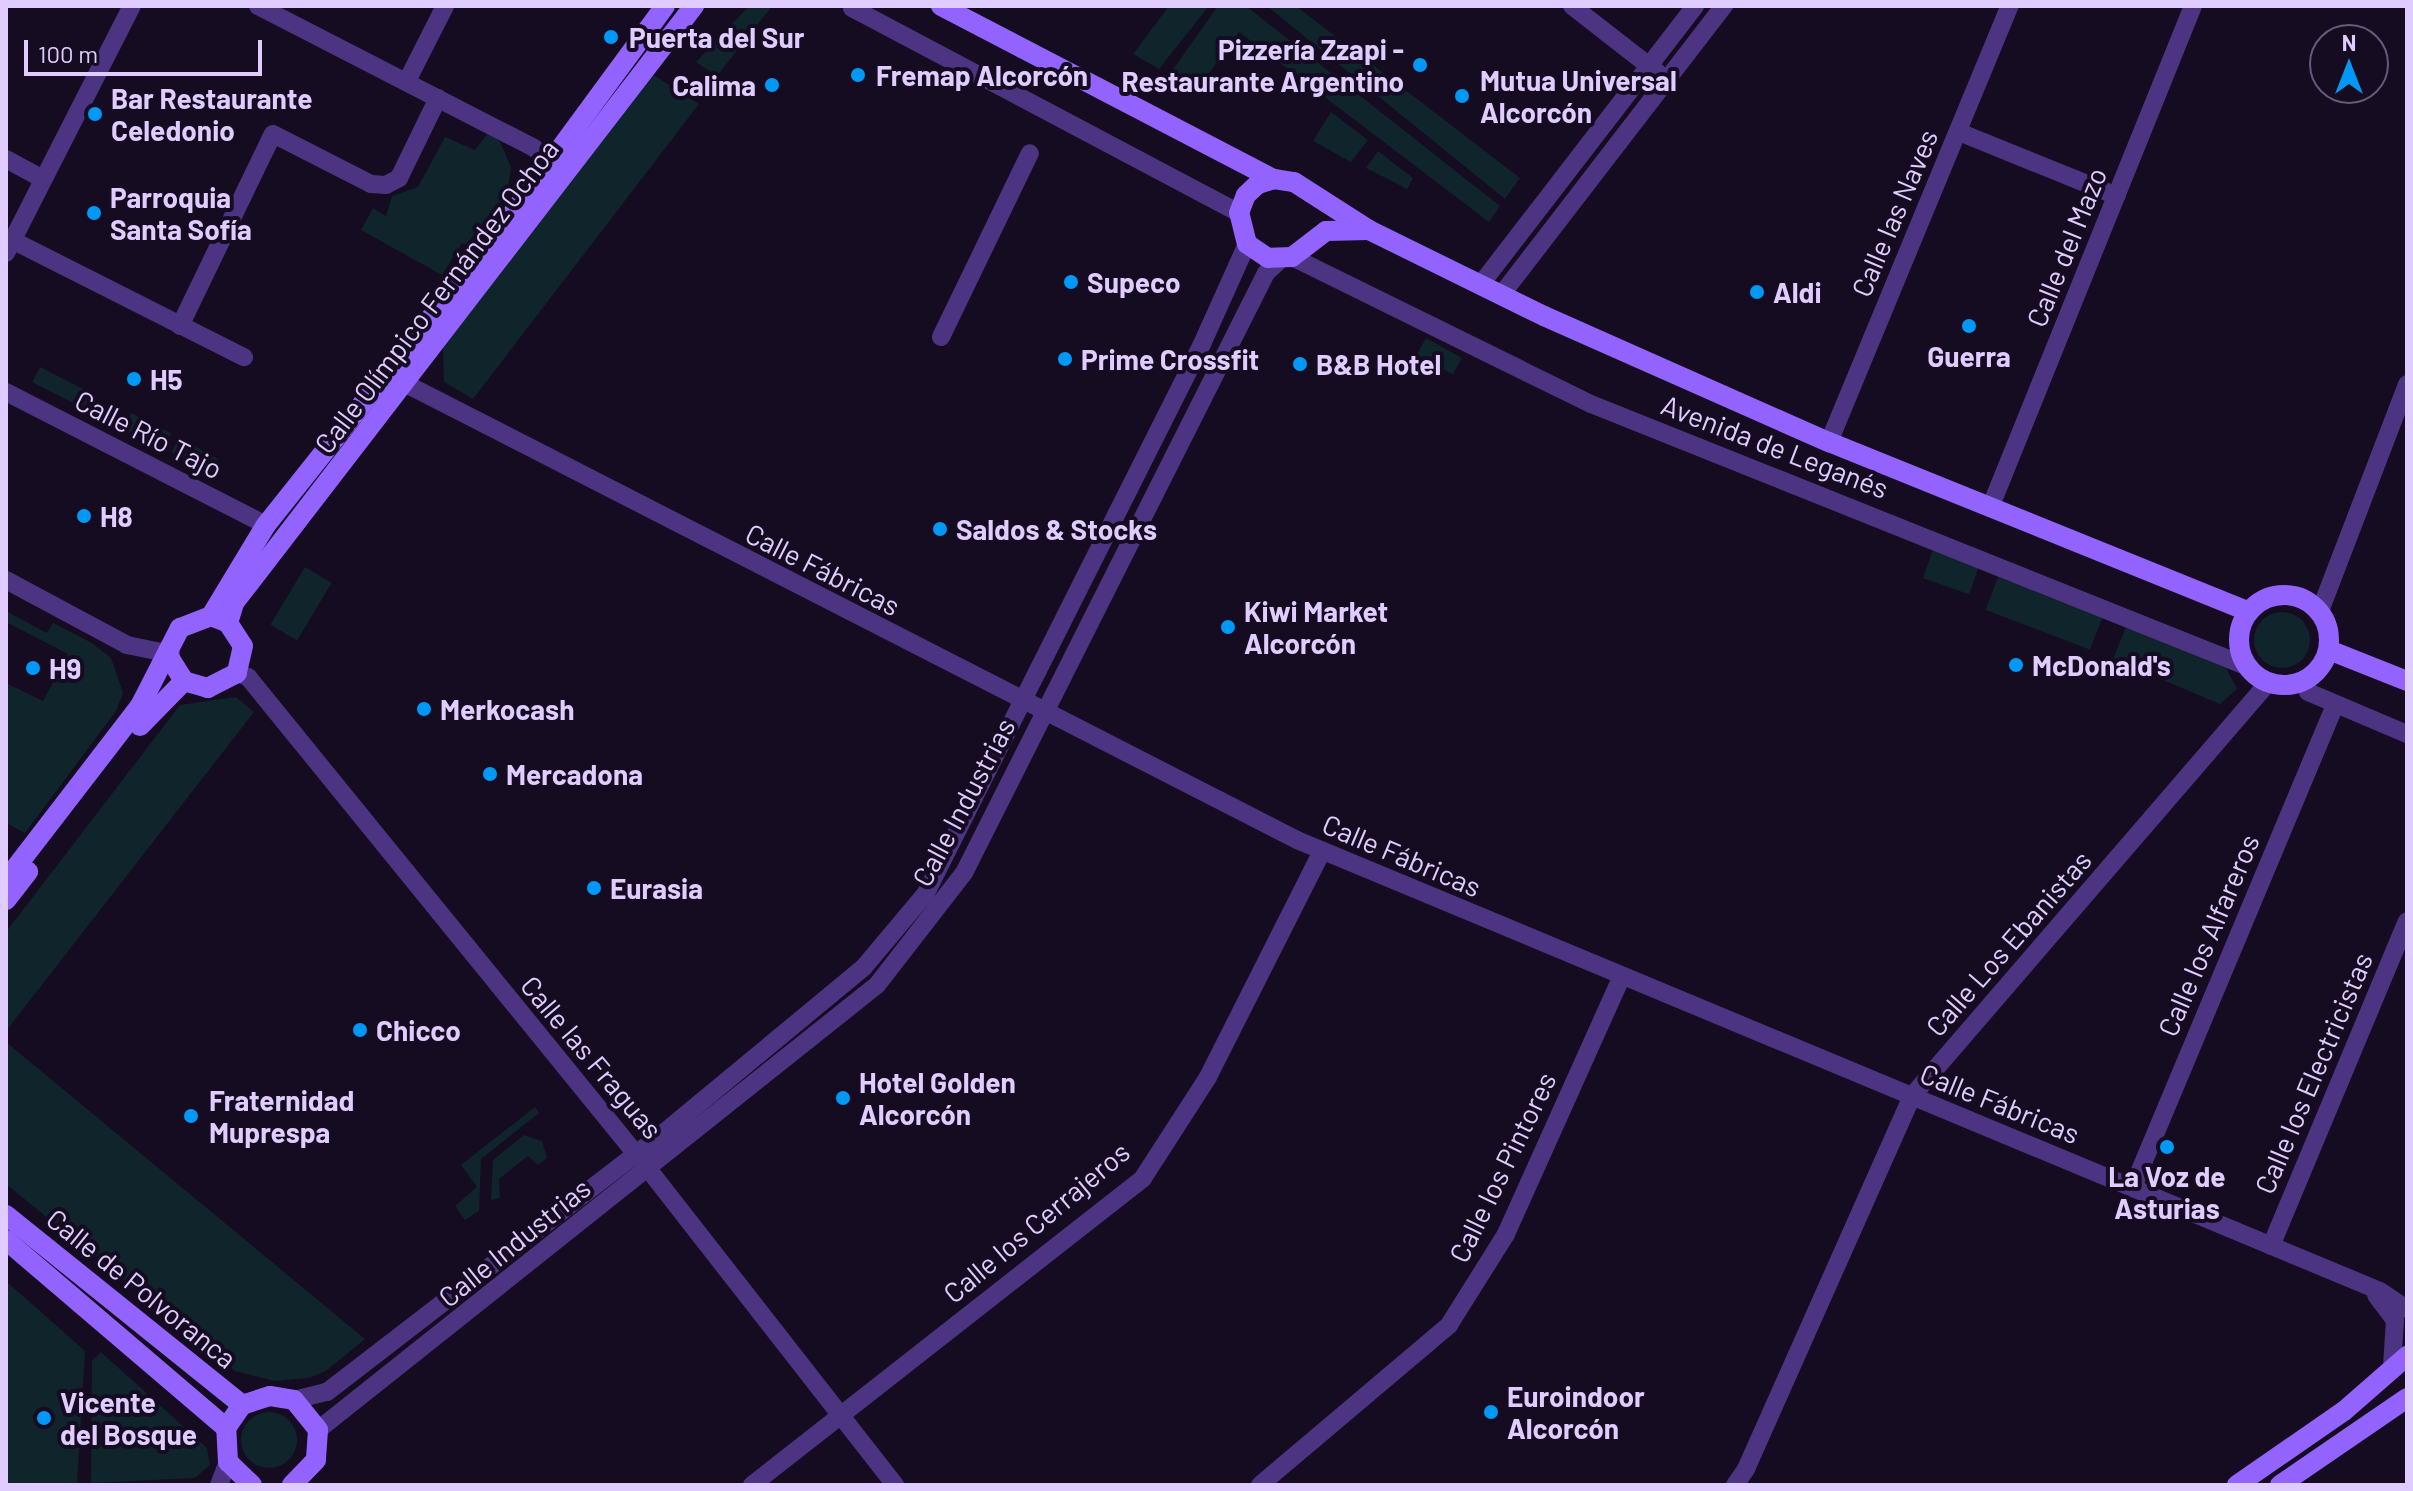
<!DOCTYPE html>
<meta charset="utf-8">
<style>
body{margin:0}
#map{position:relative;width:2413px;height:1491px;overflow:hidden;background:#150c21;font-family:Barlow,sans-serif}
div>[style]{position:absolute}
.green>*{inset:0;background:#0f242b;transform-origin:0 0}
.round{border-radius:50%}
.street>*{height:18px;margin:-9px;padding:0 9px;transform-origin:9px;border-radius:9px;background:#4d3482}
.secondary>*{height:20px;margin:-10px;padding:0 10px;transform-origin:10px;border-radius:10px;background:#9363ff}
.secondary>.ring{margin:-10px;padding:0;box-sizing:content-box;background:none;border:20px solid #9363ff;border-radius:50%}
.dots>*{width:22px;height:22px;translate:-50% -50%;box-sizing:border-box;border:4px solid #150c21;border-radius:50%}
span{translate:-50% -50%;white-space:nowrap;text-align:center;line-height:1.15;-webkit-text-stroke:8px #150c21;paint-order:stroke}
.poi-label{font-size:28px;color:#e0ccff;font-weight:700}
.left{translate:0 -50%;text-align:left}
.right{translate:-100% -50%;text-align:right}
.street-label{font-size:28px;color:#e0ccff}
.frame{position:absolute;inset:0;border:8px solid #e0ccff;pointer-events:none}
.north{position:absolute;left:2309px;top:24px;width:80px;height:80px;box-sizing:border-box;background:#150c21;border:2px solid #66597a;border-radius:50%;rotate:0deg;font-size:22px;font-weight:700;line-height:32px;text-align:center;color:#e0ccff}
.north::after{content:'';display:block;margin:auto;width:28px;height:36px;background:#0098f7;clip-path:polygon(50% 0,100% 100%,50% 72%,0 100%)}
.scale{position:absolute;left:24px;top:40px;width:238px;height:36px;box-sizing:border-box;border:4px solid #e0ccff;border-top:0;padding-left:10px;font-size:24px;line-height:28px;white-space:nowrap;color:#e0ccff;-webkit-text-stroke:6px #150c21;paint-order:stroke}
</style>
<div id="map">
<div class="green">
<div style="clip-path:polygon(749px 6px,772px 6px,717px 76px,696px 62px)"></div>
<div style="clip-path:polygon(1169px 6px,1209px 6px,1159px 69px,1133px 54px)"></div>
<div style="clip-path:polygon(1218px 6px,1246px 6px,1500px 206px,1489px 222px,1239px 32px,1196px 91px,1169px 75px)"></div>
<div style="clip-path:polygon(1267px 6px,1296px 6px,1520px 178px,1505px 199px)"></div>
<div style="clip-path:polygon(652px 74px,699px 104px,473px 399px,444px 382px,443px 347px)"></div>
<div style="clip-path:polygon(1331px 112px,1368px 140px,1351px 162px,1313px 141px)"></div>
<div style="clip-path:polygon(489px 132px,500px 142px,511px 167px,507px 195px,466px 245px,462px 243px,442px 275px,361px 230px,373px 208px,386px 216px,392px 196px,418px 187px,445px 137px,475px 150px)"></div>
<div style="clip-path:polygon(1378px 151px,1413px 178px,1407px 189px,1366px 168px)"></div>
<div style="left:1426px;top:338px;width:41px;height:19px;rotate:29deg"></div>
<div style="left:40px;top:367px;width:63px;height:17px;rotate:27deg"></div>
<div style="left:131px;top:413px;width:45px;height:17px;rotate:27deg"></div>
<div style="left:179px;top:438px;width:44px;height:16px;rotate:28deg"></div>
<div style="left:1933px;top:549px;width:49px;height:31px;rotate:19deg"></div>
<div style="left:305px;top:567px;width:31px;height:67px;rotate:31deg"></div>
<div style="left:1998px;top:577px;width:112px;height:35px;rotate:21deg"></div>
<div style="clip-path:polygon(6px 611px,47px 633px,53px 623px,92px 643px,111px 658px,123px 693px,116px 711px,25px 833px,6px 823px,6px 683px,43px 701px,68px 654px,6px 622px)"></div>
<div class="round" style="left:2254px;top:612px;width:56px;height:56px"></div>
<div style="clip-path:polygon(2126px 627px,2226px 668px,2237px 689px,2220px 704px,2113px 659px)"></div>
<div style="clip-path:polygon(236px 697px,254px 712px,6px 1031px,6px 932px,180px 705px)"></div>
<div style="clip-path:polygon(6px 1042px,365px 1339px,326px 1371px,309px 1378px,274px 1381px,235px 1371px,6px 1184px)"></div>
<div style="clip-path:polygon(535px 1107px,539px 1113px,481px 1159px,479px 1211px,465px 1220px,455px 1206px,477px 1187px,461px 1165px)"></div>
<div style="clip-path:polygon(524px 1135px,542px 1141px,547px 1158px,538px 1165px,528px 1156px,499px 1179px,500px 1198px,491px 1200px,493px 1160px)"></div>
<div style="clip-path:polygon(6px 1281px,85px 1351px,77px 1485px,6px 1485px)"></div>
<div style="clip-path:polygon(101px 1352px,207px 1448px,210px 1465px,195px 1478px,91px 1483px,92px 1361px)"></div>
<div class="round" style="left:241px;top:1412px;width:56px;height:56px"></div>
</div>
<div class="street">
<div style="left:258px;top:6px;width:310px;rotate:27.2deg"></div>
<div style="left:534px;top:148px;width:33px;rotate:38deg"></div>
<div style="left:1572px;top:6px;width:109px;rotate:37.9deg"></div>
<div style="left:852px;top:8px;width:438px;rotate:27.9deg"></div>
<div style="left:407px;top:81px;width:84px;rotate:-63.1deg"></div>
<div style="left:1959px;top:132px;width:170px;rotate:22.1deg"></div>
<div style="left:6px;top:159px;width:42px;rotate:28.4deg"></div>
<div style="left:12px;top:240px;width:260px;rotate:26.8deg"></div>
<div style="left:6px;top:253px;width:277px;rotate:-63deg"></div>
<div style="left:1292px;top:257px;width:333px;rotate:26.2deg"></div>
<div style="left:1591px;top:404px;width:705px;rotate:21.8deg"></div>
<div style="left:1481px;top:284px;width:351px;rotate:-52.4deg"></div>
<div style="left:1502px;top:294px;width:364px;rotate:-52.4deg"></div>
<div style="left:180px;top:326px;width:213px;rotate:-64.2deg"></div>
<div style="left:273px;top:134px;width:110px;rotate:27deg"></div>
<div style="left:371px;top:184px;width:15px;rotate:4deg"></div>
<div style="left:386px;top:185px;width:15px;rotate:-28deg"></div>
<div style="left:399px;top:178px;width:89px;rotate:-64deg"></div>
<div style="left:941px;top:337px;width:204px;rotate:-64.2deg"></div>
<div style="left:406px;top:384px;width:1001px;rotate:27.1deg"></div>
<div style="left:1297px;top:840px;width:1173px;rotate:22.61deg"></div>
<div style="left:2380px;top:1291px;width:32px;rotate:34deg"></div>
<div style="left:6px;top:392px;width:292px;rotate:27.1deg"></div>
<div style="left:1829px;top:442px;width:472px;rotate:-67.5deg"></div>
<div style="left:1990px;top:508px;width:541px;rotate:-67.98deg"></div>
<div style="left:6px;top:580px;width:137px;rotate:28.2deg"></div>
<div style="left:127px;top:645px;width:45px;rotate:11.6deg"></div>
<div style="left:2320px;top:611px;width:243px;rotate:-69deg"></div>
<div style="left:237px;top:673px;width:12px;rotate:20deg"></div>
<div style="left:248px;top:677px;width:635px;rotate:50.88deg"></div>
<div style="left:649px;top:1170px;width:400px;rotate:52deg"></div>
<div style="left:2305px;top:680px;width:12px;rotate:76deg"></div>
<div style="left:2308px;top:692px;width:108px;rotate:23deg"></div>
<div style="left:2133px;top:1187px;width:523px;rotate:-67.26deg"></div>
<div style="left:2271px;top:1246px;width:352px;rotate:-67.3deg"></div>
<div style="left:2376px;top:1295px;width:31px;rotate:53deg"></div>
<div style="left:2395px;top:1320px;width:47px;rotate:93.7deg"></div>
<div style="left:294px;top:1400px;width:34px;rotate:-14deg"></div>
<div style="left:327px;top:1392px;width:436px;rotate:-37.6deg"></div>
<div style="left:672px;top:1126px;width:249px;rotate:-39.6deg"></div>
<div style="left:864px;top:967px;width:97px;rotate:-50deg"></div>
<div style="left:926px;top:893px;width:614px;rotate:-63.31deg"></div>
<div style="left:1202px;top:344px;width:110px;rotate:-65.8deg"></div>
<div style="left:318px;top:1430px;width:714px;rotate:-38.52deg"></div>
<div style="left:877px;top:985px;width:142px;rotate:-52.2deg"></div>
<div style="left:964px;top:873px;width:672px;rotate:-63.28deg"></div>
<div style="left:1266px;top:273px;width:21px;rotate:-43deg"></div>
<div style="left:219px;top:1485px;width:25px;rotate:-69deg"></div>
<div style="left:752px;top:1485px;width:497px;rotate:-38.1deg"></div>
<div style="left:1143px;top:1178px;width:120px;rotate:-57.2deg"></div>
<div style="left:1208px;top:1077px;width:253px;rotate:-63.2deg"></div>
<div style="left:1260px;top:1485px;width:248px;rotate:-40.2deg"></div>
<div style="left:1449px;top:1325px;width:107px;rotate:-57.9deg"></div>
<div style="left:1506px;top:1234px;width:281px;rotate:-65.8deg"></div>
<div style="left:1735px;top:1485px;width:19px;rotate:-55deg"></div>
<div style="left:1746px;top:1469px;width:408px;rotate:-66deg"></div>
<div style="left:1912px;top:1096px;width:545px;rotate:-49.24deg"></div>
</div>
<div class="secondary">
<div style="left:941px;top:6px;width:375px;rotate:27.5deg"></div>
<div style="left:1369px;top:230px;width:43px;rotate:178.7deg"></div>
<div style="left:1326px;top:231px;width:43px;rotate:142.6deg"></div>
<div style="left:1292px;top:257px;width:24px;rotate:178deg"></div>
<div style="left:1268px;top:258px;width:25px;rotate:-146deg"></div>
<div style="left:1247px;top:244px;width:32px;rotate:-104deg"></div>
<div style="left:1239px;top:213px;width:19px;rotate:-69deg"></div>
<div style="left:1246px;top:195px;width:16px;rotate:-43deg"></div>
<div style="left:1258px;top:184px;width:17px;rotate:-17deg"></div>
<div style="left:1274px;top:179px;width:20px;rotate:9deg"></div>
<div style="left:1294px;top:182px;width:89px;rotate:32.6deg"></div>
<div style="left:1369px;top:230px;width:195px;rotate:26.2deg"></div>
<div style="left:1544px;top:316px;width:312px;rotate:23.9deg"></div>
<div style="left:1829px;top:442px;width:451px;rotate:22deg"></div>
<div class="ring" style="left:2239px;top:595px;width:70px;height:70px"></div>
<div style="left:211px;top:616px;width:106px;rotate:-58.9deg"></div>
<div style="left:266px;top:525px;width:369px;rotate:-51.5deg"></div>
<div style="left:496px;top:236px;width:285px;rotate:-53.7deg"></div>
<div style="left:228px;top:623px;width:21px;rotate:-73deg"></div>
<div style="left:234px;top:603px;width:754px;rotate:-52.39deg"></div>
<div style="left:2329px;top:650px;width:84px;rotate:21.7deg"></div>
<div style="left:140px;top:726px;width:63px;rotate:-45.6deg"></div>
<div style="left:6px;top:880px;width:220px;rotate:-52.4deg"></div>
<div style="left:140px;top:706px;width:88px;rotate:-62.9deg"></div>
<div style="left:180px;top:628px;width:33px;rotate:-21deg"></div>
<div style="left:211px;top:616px;width:18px;rotate:22deg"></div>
<div style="left:228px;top:623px;width:27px;rotate:57deg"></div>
<div style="left:243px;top:646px;width:28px;rotate:103deg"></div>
<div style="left:237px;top:673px;width:33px;rotate:153deg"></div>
<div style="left:208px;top:688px;width:25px;rotate:-164deg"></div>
<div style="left:184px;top:681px;width:28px;rotate:-122deg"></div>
<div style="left:6px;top:900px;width:36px;rotate:-52deg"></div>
<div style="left:6px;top:1215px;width:303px;rotate:38.8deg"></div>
<div style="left:6px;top:1240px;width:289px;rotate:40.5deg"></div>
<div style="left:252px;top:1485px;width:33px;rotate:-136deg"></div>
<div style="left:228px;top:1462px;width:34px;rotate:-93deg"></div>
<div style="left:226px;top:1428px;width:28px;rotate:-55deg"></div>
<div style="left:242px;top:1405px;width:29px;rotate:-18deg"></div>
<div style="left:270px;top:1396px;width:24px;rotate:9deg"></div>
<div style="left:294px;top:1400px;width:38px;rotate:51deg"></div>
<div style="left:318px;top:1430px;width:30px;rotate:94deg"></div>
<div style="left:316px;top:1460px;width:35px;rotate:134deg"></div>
<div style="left:2237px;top:1485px;width:130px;rotate:-34.7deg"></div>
<div style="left:2344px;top:1411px;width:84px;rotate:-41.1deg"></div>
<div style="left:2280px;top:1485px;width:154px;rotate:-34.4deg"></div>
</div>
<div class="dots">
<div style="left:611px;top:37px;background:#0098f7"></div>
<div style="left:1420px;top:65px;background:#0098f7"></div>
<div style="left:858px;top:75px;background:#0098f7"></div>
<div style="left:772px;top:85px;background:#0098f7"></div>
<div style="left:1462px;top:96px;background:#0098f7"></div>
<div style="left:95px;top:114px;background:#0098f7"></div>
<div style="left:94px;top:213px;background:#0098f7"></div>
<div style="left:1071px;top:282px;background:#0098f7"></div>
<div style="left:1757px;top:292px;background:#0098f7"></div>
<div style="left:1969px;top:326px;background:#0098f7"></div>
<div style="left:1065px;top:359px;background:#0098f7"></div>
<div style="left:1300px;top:364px;background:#0098f7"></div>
<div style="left:134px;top:379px;background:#0098f7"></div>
<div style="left:84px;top:516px;background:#0098f7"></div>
<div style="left:940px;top:529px;background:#0098f7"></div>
<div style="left:1228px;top:627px;background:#0098f7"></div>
<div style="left:2016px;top:665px;background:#0098f7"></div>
<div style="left:33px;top:668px;background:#0098f7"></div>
<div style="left:424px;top:709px;background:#0098f7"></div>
<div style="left:490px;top:774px;background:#0098f7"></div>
<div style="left:594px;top:888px;background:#0098f7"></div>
<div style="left:360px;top:1030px;background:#0098f7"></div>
<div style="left:843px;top:1098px;background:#0098f7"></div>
<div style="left:191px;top:1116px;background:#0098f7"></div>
<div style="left:2167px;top:1147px;background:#0098f7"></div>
<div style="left:1491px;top:1412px;background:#0098f7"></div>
<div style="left:44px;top:1418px;background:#0098f7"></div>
</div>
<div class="poi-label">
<span class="left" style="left:629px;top:37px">Puerta del Sur</span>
<span class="right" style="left:1404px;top:65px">Pizzería Zzapi -<br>Restaurante Argentino</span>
<span class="left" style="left:876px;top:75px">Fremap Alcorcón</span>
<span class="left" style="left:1480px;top:96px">Mutua Universal<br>Alcorcón</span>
<span class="right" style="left:756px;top:85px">Calima</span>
<span class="left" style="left:111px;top:114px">Bar Restaurante<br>Celedonio</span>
<span class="left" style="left:110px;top:213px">Parroquia<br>Santa Sofía</span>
<span class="left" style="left:1087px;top:282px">Supeco</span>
<span class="left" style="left:1773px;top:292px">Aldi</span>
<span style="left:1969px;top:356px">Guerra</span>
<span class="left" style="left:1081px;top:359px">Prime Crossfit</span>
<span class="left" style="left:1316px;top:364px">B&amp;B Hotel</span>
<span class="left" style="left:150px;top:379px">H5</span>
<span class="left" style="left:100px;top:516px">H8</span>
<span class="left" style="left:956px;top:529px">Saldos &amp; Stocks</span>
<span class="left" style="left:1244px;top:627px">Kiwi Market<br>Alcorcón</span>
<span class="left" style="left:2032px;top:665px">McDonald's</span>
<span class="left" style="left:49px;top:668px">H9</span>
<span class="left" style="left:440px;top:709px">Merkocash</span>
<span class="left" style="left:506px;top:774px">Mercadona</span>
<span class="left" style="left:610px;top:888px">Eurasia</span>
<span class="left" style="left:376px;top:1030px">Chicco</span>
<span class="left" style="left:859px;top:1098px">Hotel Golden<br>Alcorcón</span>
<span class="left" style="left:209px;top:1116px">Fraternidad<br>Muprespa</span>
<span style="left:2167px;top:1192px">La Voz de<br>Asturias</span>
<span class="left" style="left:1507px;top:1412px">Euroindoor<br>Alcorcón</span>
<span class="left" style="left:60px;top:1418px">Vicente<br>del Bosque</span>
</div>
<div class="street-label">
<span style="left:1894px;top:213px;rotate:-67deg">Calle las Naves</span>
<span style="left:2066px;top:247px;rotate:-68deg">Calle del Mazo</span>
<span style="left:436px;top:296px;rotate:-53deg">Calle Olímpico Fernández Ochoa</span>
<span style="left:149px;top:434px;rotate:27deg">Calle Río Tajo</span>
<span style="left:1775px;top:446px;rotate:21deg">Avenida de Leganés</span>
<span style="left:823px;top:569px;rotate:27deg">Calle Fábricas</span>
<span style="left:963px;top:802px;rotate:-62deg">Calle Industrias</span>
<span style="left:1402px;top:855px;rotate:23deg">Calle Fábricas</span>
<span style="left:2208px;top:935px;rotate:-67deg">Calle los Alfareros</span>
<span style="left:2008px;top:943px;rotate:-49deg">Calle Los Ebanistas</span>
<span style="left:592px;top:1057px;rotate:50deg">Calle las Fraguas</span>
<span style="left:2313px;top:1073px;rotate:-67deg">Calle los Electricistas</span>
<span style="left:2000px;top:1103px;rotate:22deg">Calle Fábricas</span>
<span style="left:1502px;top:1167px;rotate:-64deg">Calle los Pintores</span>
<span style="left:1036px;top:1222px;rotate:-40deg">Calle los Cerrajeros</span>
<span style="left:514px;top:1242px;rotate:-39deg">Calle Industrias</span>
<span style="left:142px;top:1288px;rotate:39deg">Calle de Polvoranca</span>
</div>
<div class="frame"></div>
<div class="north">N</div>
<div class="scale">100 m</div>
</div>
